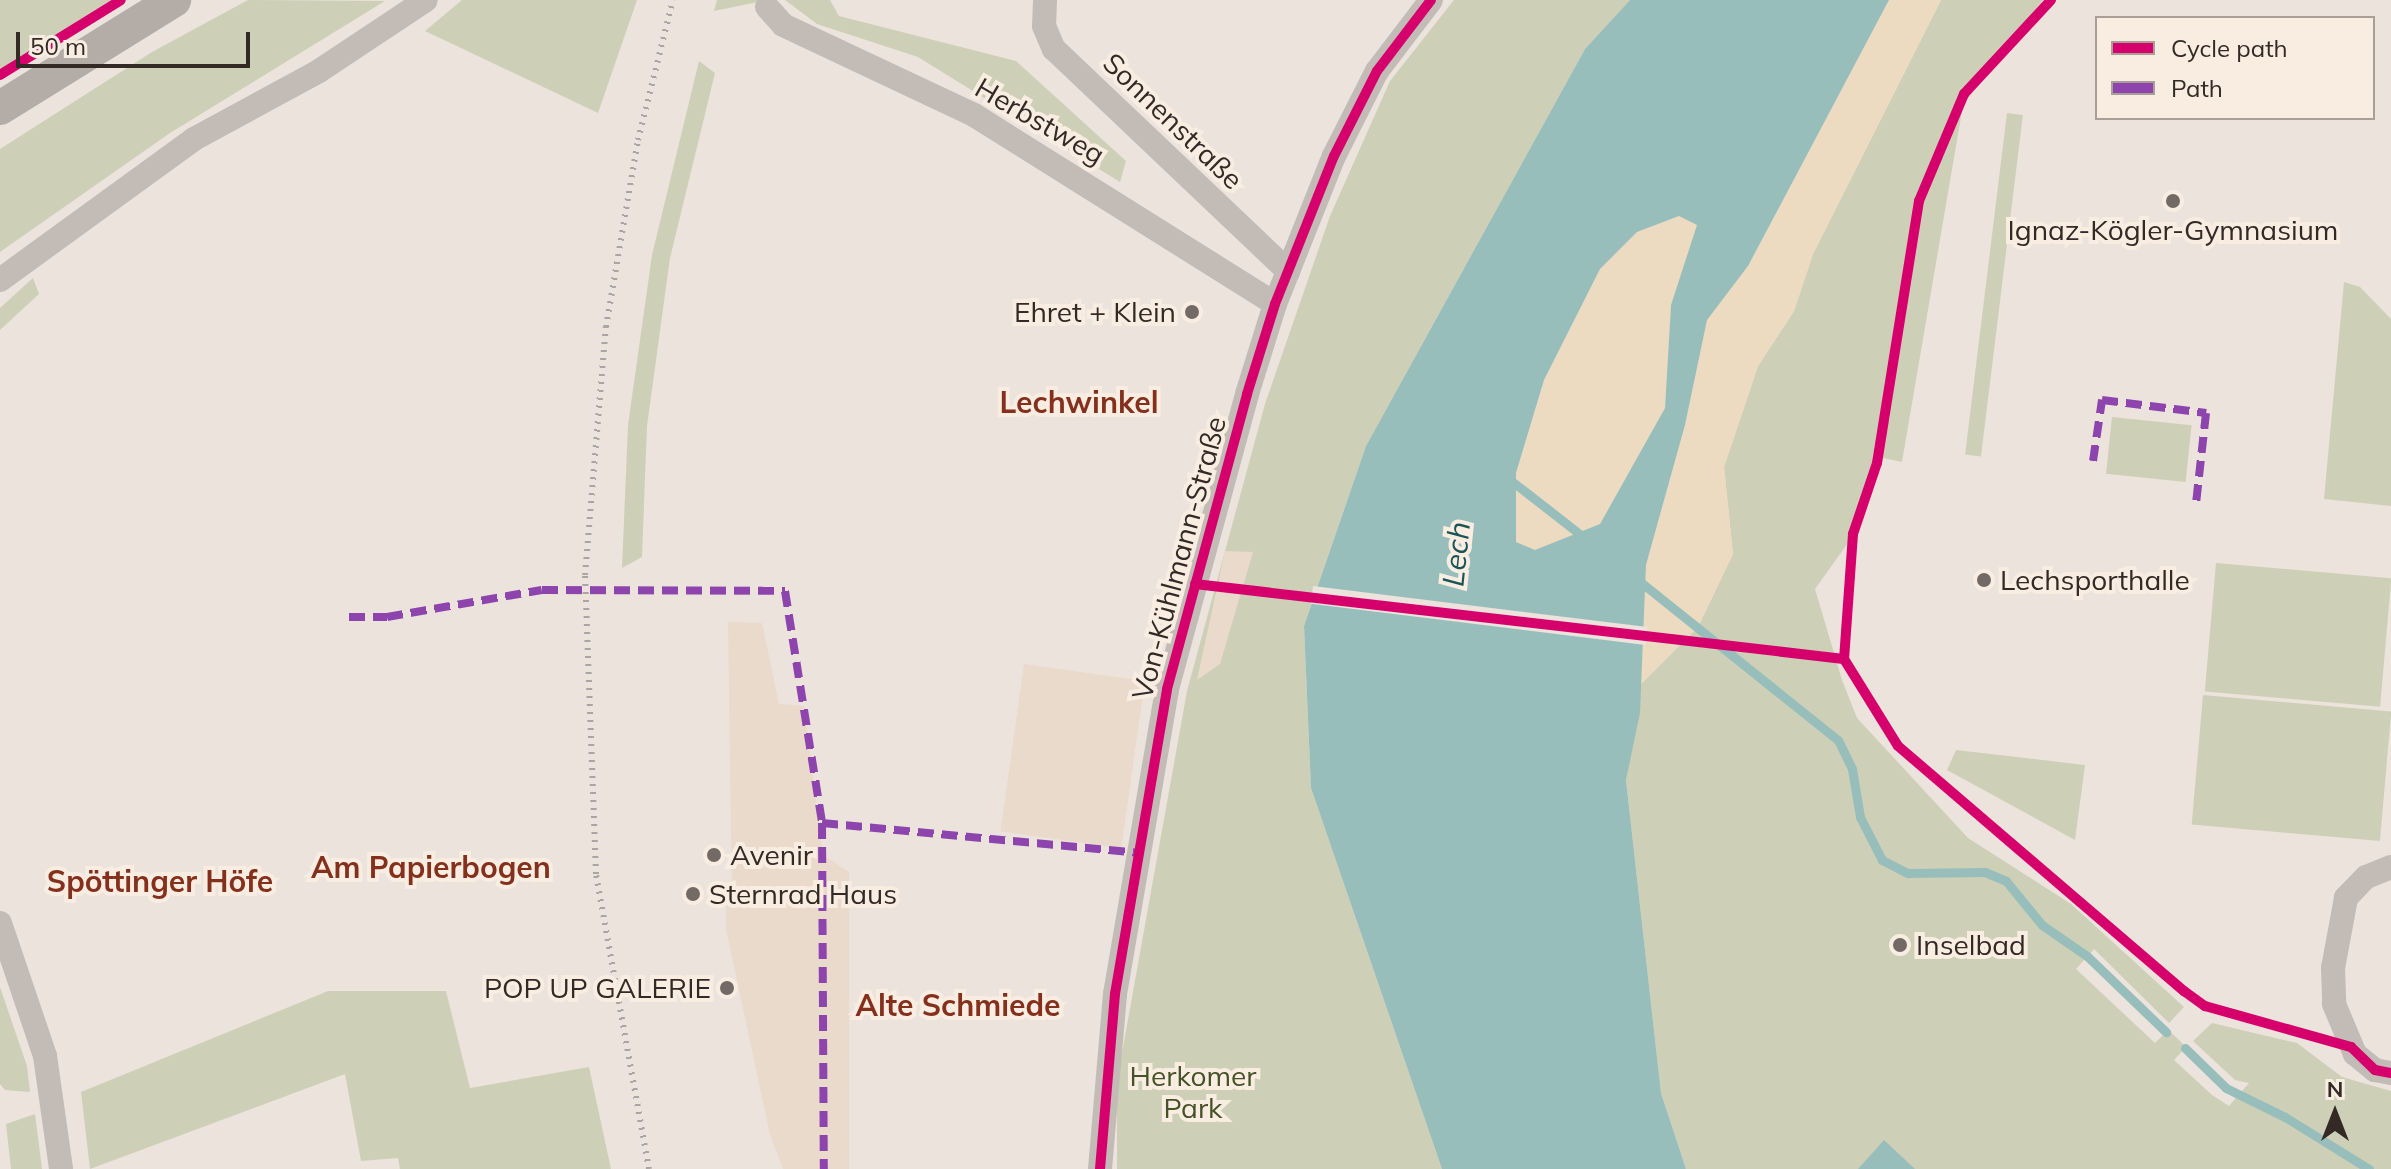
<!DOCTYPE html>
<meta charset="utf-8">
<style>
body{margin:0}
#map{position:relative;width:2391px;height:1169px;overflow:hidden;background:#ebe3dc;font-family:Mulish,sans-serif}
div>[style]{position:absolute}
.green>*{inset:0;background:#cdd0b6;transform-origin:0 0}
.sand>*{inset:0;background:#eddbc1}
.plaza>*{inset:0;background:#eadacb;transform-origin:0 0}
.water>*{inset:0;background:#98bebc}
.pier>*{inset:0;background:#ebe3dc;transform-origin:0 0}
.stream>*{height:9px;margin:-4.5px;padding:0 4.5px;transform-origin:4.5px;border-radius:4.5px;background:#98bebc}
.minor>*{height:24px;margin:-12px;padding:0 12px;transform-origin:12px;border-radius:12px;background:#c3bbb6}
.secondary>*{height:34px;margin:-17px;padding:0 17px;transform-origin:17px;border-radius:17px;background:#b4aca6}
.rail>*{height:6px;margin-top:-3px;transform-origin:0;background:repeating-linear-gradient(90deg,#aba4a0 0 2px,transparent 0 8px)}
.quiet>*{height:8px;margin-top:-4px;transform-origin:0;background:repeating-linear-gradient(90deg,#8e44ad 0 16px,transparent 0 24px)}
.cycleway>*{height:10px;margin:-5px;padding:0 5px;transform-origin:5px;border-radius:5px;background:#d6006c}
.dots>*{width:22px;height:22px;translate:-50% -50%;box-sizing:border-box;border:4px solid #f9ede2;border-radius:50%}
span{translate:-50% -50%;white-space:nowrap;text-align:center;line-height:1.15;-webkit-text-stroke:8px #f9ede2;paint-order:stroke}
.street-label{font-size:28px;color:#332925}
.poi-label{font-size:28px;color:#332925}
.right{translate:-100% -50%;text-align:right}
.left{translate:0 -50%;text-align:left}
.park-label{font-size:28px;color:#455228}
.neighbourhood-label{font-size:30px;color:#84301d;font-weight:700}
.water-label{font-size:30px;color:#1a5455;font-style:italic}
.legend{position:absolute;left:2095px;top:16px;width:280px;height:104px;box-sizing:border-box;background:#f9ede2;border:2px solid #aa9f96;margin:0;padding:10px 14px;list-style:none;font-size:24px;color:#332925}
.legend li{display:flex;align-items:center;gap:16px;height:40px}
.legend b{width:40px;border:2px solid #aa9f96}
.north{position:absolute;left:2295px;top:1073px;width:80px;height:80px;-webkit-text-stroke:6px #f9ede2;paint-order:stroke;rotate:0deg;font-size:22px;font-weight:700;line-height:32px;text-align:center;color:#332925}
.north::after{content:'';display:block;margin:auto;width:28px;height:36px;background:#332925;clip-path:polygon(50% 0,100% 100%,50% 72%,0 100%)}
.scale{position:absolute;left:16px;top:32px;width:234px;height:36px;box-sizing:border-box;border:4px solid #332925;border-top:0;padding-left:10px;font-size:24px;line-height:28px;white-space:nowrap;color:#332925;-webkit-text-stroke:6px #f9ede2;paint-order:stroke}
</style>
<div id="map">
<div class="green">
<div style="clip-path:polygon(0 0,111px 0,0 70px)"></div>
<div style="clip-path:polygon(248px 0,385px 1px,170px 133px,0 252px,0 149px,152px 52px)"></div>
<div style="clip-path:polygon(462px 0,637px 0,598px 113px,425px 31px)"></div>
<div style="clip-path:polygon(717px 0,757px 0,758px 2px,714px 11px)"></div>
<div style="clip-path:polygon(785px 0,830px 0,839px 16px,1016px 61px,1126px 161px,1120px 182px,918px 57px,817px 24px)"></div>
<div style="clip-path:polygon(1454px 0,1630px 0,1585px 49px,1366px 446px,1304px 626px,1311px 788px,1442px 1169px,1117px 1169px,1117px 1081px,1187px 691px,1265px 404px,1330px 216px,1390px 81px)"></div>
<div style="clip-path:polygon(1941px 0,2043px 0,1963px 105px,1902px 462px,1874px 456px,1848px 543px,1815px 589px,1842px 680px,1857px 718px,1968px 838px,2071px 904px,2184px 1007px,2169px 1023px,2094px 949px,2076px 969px,2155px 1043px,2168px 1030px,2177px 1038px,2186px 1047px,2174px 1060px,2212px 1095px,2229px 1106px,2249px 1083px,2235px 1080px,2193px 1041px,2212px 1023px,2297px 1043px,2342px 1077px,2391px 1091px,2391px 1169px,1686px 1169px,1661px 1093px,1626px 780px,1641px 684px,1698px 627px,1733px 554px,1724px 467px,1758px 366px,1794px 311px,1813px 254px)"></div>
<div style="clip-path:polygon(699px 61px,715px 73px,670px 258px,647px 426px,642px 557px,622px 568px,628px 425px,652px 255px)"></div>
<div style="left:2007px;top:113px;width:16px;height:344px;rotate:7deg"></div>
<div style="clip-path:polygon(33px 278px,39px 294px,0 330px,0 308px)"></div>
<div style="clip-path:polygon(2344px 282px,2360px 287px,2391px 319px,2391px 506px,2324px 499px)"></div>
<div style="left:2112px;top:417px;width:80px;height:57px;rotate:6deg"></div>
<div style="left:2216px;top:563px;width:176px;height:129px;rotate:5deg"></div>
<div style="left:2203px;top:695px;width:189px;height:130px;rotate:5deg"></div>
<div style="clip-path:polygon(1956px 750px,2085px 765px,2075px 840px,1947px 770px)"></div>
<div style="clip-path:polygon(0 987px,27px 1066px,30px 1092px,5px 1090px,0 1084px)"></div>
<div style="clip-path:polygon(328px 991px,446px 991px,470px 1088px,589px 1067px,611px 1169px,400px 1169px,398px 1158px,361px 1161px,345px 1074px,90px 1169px,81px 1092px)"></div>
<div style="clip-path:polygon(35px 1114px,42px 1169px,11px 1169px,6px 1124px)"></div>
</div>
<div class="sand">
<div style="clip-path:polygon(1889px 0,1941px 0,1813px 254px,1794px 311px,1758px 366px,1724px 467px,1733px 554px,1698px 627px,1641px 684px,1646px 565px,1685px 425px,1707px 319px,1748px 266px)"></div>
<div style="clip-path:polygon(1679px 216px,1698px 225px,1671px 305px,1665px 408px,1600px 524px,1535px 551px,1516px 542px,1516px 473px,1544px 380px,1600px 269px,1637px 232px)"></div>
</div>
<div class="plaza">
<div style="clip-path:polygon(1225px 551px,1253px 552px,1220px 664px,1197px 680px)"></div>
<div style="clip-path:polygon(728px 622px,762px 623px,779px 704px,804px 706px,823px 855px,849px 872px,849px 1169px,783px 1169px,770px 1135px,726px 929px,726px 905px,732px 905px)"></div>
<div style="left:1024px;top:664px;width:122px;height:169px;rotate:8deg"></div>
</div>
<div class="water">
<div style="clip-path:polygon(evenodd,1630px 0,1889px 0,1748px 266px,1707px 320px,1685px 425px,1646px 565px,1640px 713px,1626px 780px,1661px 1093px,1686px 1169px,1442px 1169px,1311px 788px,1304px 626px,1366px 446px,1585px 49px,1630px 0,1679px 216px,1697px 225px,1671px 305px,1665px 408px,1600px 524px,1535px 550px,1516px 542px,1516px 473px,1544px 380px,1600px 269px,1637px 232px,1679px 216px)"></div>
<div style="clip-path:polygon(1884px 1140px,1915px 1169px,1858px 1169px)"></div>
</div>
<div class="pier">
<div style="left:1313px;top:586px;width:337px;height:18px;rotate:7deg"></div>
</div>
<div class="stream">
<div style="left:1509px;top:479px;width:98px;rotate:37.9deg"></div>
<div style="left:1638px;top:580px;width:256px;rotate:38.7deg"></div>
<div style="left:1838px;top:740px;width:32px;rotate:64deg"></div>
<div style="left:1852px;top:769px;width:49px;rotate:80.5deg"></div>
<div style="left:1860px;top:817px;width:48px;rotate:62.9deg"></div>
<div style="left:1882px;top:860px;width:29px;rotate:27deg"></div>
<div style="left:1908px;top:873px;width:77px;rotate:-0.7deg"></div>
<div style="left:1985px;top:872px;width:23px;rotate:23deg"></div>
<div style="left:2006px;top:881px;width:57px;rotate:50.7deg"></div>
<div style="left:2042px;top:925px;width:55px;rotate:34.6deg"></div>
<div style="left:2087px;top:956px;width:110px;rotate:43.9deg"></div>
<div style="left:2185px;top:1048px;width:57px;rotate:44.3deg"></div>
<div style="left:2226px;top:1088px;width:66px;rotate:26.2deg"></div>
<div style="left:2285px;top:1117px;width:99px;rotate:31.8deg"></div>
</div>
<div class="minor">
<div style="left:1045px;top:0;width:26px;rotate:92deg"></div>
<div style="left:1044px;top:26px;width:25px;rotate:67deg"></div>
<div style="left:1054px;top:49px;width:323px;rotate:43.5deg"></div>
<div style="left:767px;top:7px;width:24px;rotate:48deg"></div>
<div style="left:783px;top:25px;width:211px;rotate:25.2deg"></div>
<div style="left:974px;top:115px;width:355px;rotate:32.1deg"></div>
<div style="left:0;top:280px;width:240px;rotate:-36deg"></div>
<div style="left:194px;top:139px;width:142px;rotate:-28.5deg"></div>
<div style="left:319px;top:71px;width:128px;rotate:-33.6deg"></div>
<div style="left:2391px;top:867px;width:27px;rotate:158deg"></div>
<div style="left:2366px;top:877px;width:29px;rotate:134deg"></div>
<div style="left:2346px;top:898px;width:71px;rotate:100.5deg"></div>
<div style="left:2333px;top:968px;width:36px;rotate:88deg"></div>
<div style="left:2334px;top:1004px;width:54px;rotate:67.2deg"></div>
<div style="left:2355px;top:1054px;width:26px;rotate:39deg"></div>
<div style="left:2375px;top:1070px;width:16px;rotate:11deg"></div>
<div style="left:0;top:923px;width:140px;rotate:71.3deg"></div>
<div style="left:45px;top:1056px;width:114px;rotate:81.9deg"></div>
<div style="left:1100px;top:1169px;width:176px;rotate:-85.1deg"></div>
<div style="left:1115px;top:994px;width:309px;rotate:-80.3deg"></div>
<div style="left:1167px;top:689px;width:306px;rotate:-74.8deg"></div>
<div style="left:1247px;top:394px;width:94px;rotate:-72.7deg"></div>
<div style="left:1275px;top:304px;width:159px;rotate:-68.3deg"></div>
<div style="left:1334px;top:156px;width:95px;rotate:-63.2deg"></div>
<div style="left:1377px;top:71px;width:89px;rotate:-52.7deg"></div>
</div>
<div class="secondary">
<div style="left:0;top:108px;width:205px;rotate:-31.8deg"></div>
</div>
<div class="rail">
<div style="left:649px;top:1169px;width:300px;rotate:-100.2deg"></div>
<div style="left:596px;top:874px;width:299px;rotate:-92.1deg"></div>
<div style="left:585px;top:575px;width:249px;rotate:-85.2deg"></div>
<div style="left:606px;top:327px;width:190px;rotate:-80.3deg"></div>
<div style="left:638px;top:140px;width:144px;rotate:-76deg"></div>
</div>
<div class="quiet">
<div style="left:2093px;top:461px;width:62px;rotate:-81.6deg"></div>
<div style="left:2102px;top:400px;width:105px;rotate:7.1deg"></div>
<div style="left:2206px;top:413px;width:91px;rotate:96.3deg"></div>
<div style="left:349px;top:617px;width:38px"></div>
<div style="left:387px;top:617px;width:157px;rotate:-9.9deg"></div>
<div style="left:542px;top:590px;width:243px;rotate:0.2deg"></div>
<div style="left:785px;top:591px;width:235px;rotate:80.9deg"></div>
<div style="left:822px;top:823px;width:346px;rotate:89.7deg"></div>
<div style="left:822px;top:823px;width:317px;rotate:5.4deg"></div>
</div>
<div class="cycleway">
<div style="left:2051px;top:0;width:128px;rotate:132.8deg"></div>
<div style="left:1964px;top:94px;width:116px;rotate:112.8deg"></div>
<div style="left:1919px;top:201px;width:265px;rotate:99.1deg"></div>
<div style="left:1877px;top:463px;width:75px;rotate:108.7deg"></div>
<div style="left:1853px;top:534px;width:125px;rotate:94.1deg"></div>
<div style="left:1844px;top:659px;width:102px;rotate:58.2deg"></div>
<div style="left:1898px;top:746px;width:377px;rotate:40.6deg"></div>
<div style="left:2184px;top:991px;width:26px;rotate:36deg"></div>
<div style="left:2205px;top:1006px;width:152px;rotate:15.7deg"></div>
<div style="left:2351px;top:1047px;width:33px;rotate:44deg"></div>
<div style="left:2375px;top:1070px;width:16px;rotate:11deg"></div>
<div style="left:0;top:75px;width:142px;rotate:-31.8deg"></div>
<div style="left:1195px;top:584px;width:653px;rotate:6.59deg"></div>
<div style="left:1100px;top:1169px;width:176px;rotate:-85.1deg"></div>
<div style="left:1115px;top:994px;width:309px;rotate:-80.3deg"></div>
<div style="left:1167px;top:689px;width:306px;rotate:-74.8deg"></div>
<div style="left:1247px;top:394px;width:94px;rotate:-72.7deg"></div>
<div style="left:1275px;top:304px;width:159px;rotate:-68.3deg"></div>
<div style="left:1334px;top:156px;width:95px;rotate:-63.2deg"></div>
<div style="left:1377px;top:71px;width:89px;rotate:-52.7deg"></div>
</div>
<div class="dots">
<div style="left:2173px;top:201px;background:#736a65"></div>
<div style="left:1192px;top:312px;background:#736a65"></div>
<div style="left:1984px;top:580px;background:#736a65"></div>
<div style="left:714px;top:855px;background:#736a65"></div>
<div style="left:693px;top:894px;background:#736a65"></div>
<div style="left:1900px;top:945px;background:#736a65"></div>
<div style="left:727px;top:988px;background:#736a65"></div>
</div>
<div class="street-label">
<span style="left:1040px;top:121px;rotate:30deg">Herbstweg</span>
<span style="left:1173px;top:121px;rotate:44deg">Sonnenstraße</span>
<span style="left:1179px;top:558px;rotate:-75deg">Von-Kühlmann-Straße</span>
</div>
<div class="poi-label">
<span style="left:2173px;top:230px">Ignaz-Kögler-Gymnasium</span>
<span class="right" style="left:1176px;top:312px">Ehret + Klein</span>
<span class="left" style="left:2000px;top:580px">Lechsporthalle</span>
<span class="left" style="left:730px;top:855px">Avenir</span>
<span class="left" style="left:709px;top:894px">Sternrad Haus</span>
<span class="left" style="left:1916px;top:945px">Inselbad</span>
<span class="right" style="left:711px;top:988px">POP UP GALERIE</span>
</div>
<div class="park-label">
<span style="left:1193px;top:1092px">Herkomer<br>Park</span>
</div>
<div class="neighbourhood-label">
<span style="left:1079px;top:402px">Lechwinkel</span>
<span style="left:431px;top:867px">Am Papierbogen</span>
<span style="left:160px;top:881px">Spöttinger Höfe</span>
<span style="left:958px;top:1005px">Alte Schmiede</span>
</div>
<div class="water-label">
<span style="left:1456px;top:554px;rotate:-84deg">Lech</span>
</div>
<ul class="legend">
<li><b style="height:10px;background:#d6006c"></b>Cycle path</li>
<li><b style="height:10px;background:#8e44ad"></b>Path</li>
</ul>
<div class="north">N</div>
<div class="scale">50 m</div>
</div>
